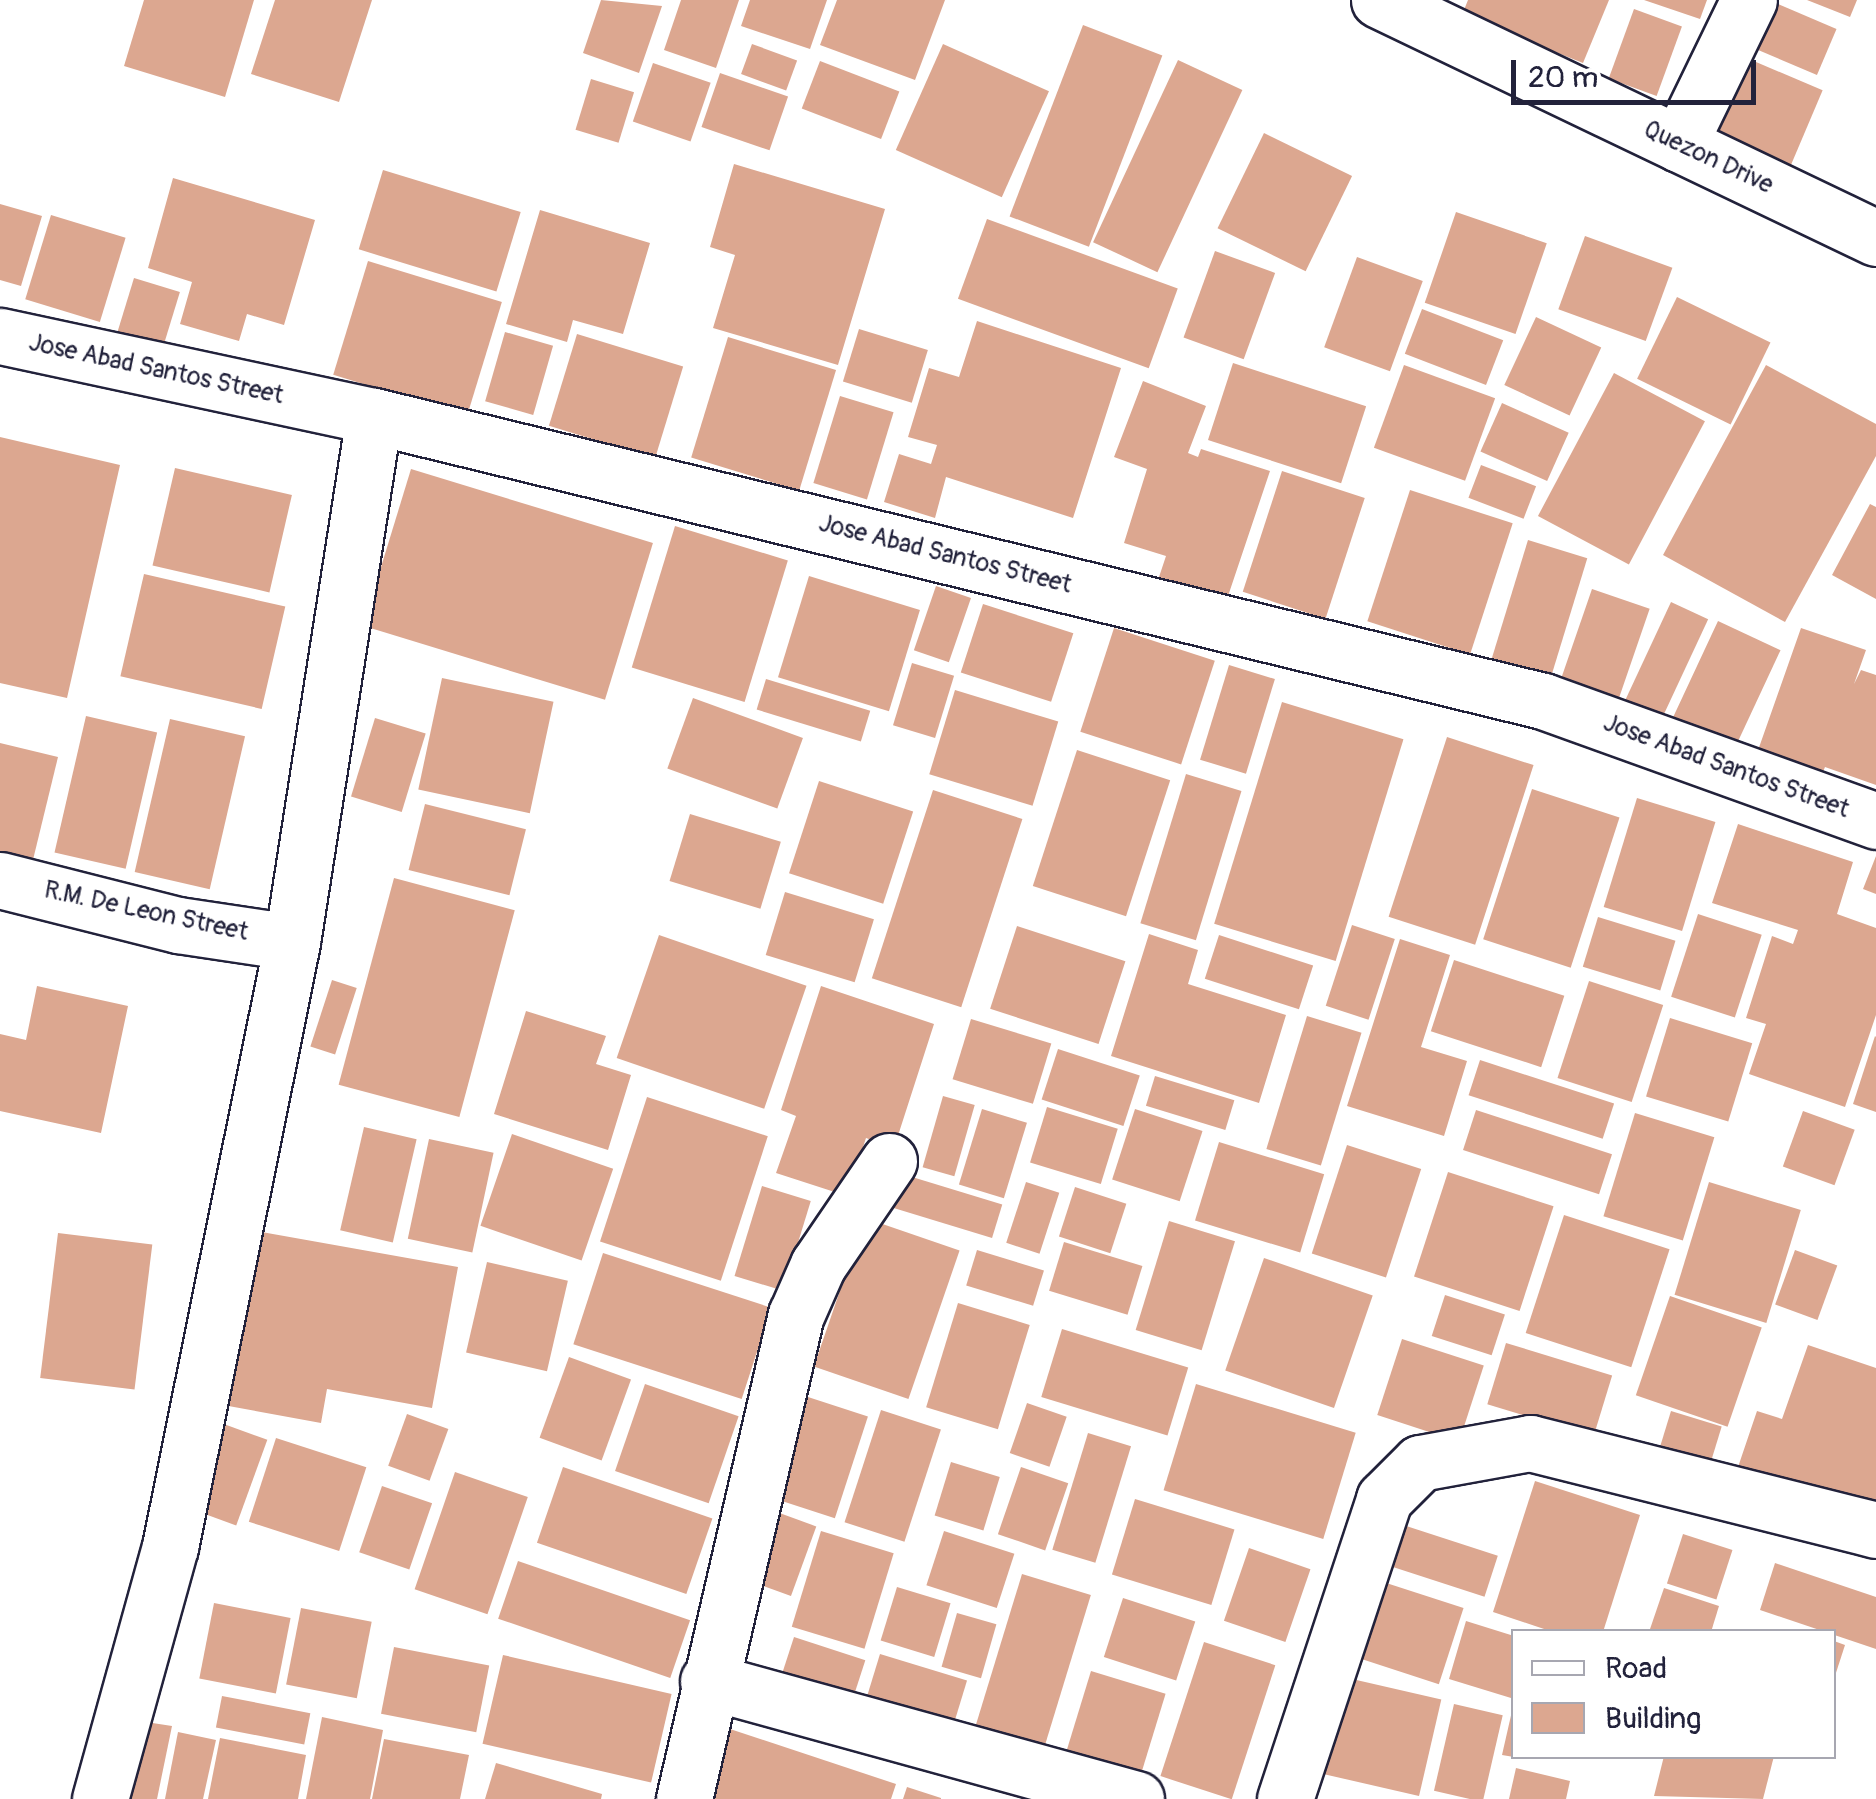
<!DOCTYPE html>
<style>
body{margin:0}
#map{position:relative;width:1876px;height:1799px;overflow:hidden;background:#fff;font-family:Pangolin,sans-serif}
div>[style]{position:absolute}
.building>*{inset:0;background:#dca790;transform-origin:0 0}
.roads{filter:drop-shadow(2px 0 #22223b) drop-shadow(-2px 0 #22223b) drop-shadow(0 2px #22223b) drop-shadow(0 -2px #22223b)}
.minor>*{height:55px;margin:-27.5px;padding:0 27.5px;transform-origin:27.5px;border-radius:27.5px;background:#fff}
span{translate:-50% -50%;white-space:nowrap;text-align:center;line-height:1.15;-webkit-text-stroke:8px #fff;paint-order:stroke}
.street-label{font-size:25px;color:#22223b}
.legend{position:absolute;left:1511px;top:1629px;width:325px;height:130px;box-sizing:border-box;background:#fff;border:2px solid #a7a7b1;margin:0;padding:12px 18px;list-style:none;font-size:30px;color:#22223b}
.legend li{display:flex;align-items:center;gap:20px;height:50px}
.legend b{width:50px;border:2px solid #a7a7b1}
.scale{position:absolute;left:1511px;top:60px;width:245px;height:45px;box-sizing:border-box;border:5px solid #22223b;border-top:0;padding-left:12px;font-size:30px;line-height:35px;white-space:nowrap;color:#22223b;-webkit-text-stroke:8px #fff;paint-order:stroke}
</style>
<div id="map">
<div class="building">
<div style="clip-path:polygon(144px 0,254px 0,225px 97px,124px 66px)"></div>
<div style="clip-path:polygon(275px 0,372px 0,339px 102px,251px 74px)"></div>
<div style="clip-path:polygon(601px 0,662px 6px,639px 73px,583px 53px)"></div>
<div style="clip-path:polygon(681px 0,739px 0,716px 68px,664px 50px)"></div>
<div style="clip-path:polygon(750px 0,827px 0,810px 49px,741px 26px)"></div>
<div style="clip-path:polygon(837px 0,945px 0,915px 80px,820px 45px)"></div>
<div style="clip-path:polygon(1468px 0,1609px 0,1583px 63px,1462px 15px)"></div>
<div style="clip-path:polygon(1644px 0,1707px 0,1700px 19px)"></div>
<div style="clip-path:polygon(1807px 0,1857px 0,1850px 17px)"></div>
<div style="left:1773px;top:2px;width:69px;height:50px;rotate:23deg"></div>
<div style="left:1634px;top:9px;width:51px;height:74px;rotate:20deg"></div>
<div style="left:1083px;top:25px;width:85px;height:205px;rotate:21deg"></div>
<div style="left:752px;top:44px;width:48px;height:32px;rotate:20deg"></div>
<div style="left:943px;top:44px;width:116px;height:116px;rotate:24deg"></div>
<div style="left:1749px;top:59px;width:80px;height:86px;rotate:23deg"></div>
<div style="left:1178px;top:60px;width:71px;height:201px;rotate:25deg"></div>
<div style="left:820px;top:61px;width:85px;height:51px;rotate:21deg"></div>
<div style="left:653px;top:63px;width:61px;height:62px;rotate:19deg"></div>
<div style="left:720px;top:73px;width:72px;height:57px;rotate:19deg"></div>
<div style="left:591px;top:79px;width:45px;height:53px;rotate:17deg"></div>
<div style="left:1264px;top:133px;width:98px;height:106px;rotate:26deg"></div>
<div style="clip-path:polygon(734px 164px,885px 209px,838px 365px,713px 328px,735px 255px,710px 247px)"></div>
<div style="left:383px;top:170px;width:144px;height:83px;rotate:17deg"></div>
<div style="clip-path:polygon(173px 178px,315px 220px,284px 325px,247px 314px,239px 341px,180px 324px,192px 282px,148px 268px)"></div>
<div style="clip-path:polygon(0 204px,42px 216px,21px 286px,0 280px)"></div>
<div style="clip-path:polygon(540px 210px,650px 243px,623px 334px,573px 320px,567px 342px,506px 324px)"></div>
<div style="left:1456px;top:212px;width:96px;height:96px;rotate:19deg"></div>
<div style="left:51px;top:215px;width:78px;height:88px;rotate:17deg"></div>
<div style="left:987px;top:219px;width:203px;height:85px;rotate:20deg"></div>
<div style="left:1585px;top:236px;width:93px;height:78px;rotate:20deg"></div>
<div style="left:1215px;top:251px;width:64px;height:92px;rotate:20deg"></div>
<div style="left:1357px;top:257px;width:70px;height:96px;rotate:20deg"></div>
<div style="left:368px;top:261px;width:140px;height:119px;rotate:17deg"></div>
<div style="left:134px;top:278px;width:48px;height:61px;rotate:17deg"></div>
<div style="left:1677px;top:297px;width:104px;height:91px;rotate:26deg"></div>
<div style="left:1422px;top:309px;width:87px;height:48px;rotate:21deg"></div>
<div style="left:1536px;top:317px;width:72px;height:75px;rotate:25deg"></div>
<div style="clip-path:polygon(977px 321px,1121px 368px,1073px 518px,946px 477px,935px 518px,884px 502px,899px 454px,931px 464px,937px 445px,908px 437px,929px 368px,959px 377px)"></div>
<div style="left:859px;top:329px;width:72px;height:55px;rotate:17deg"></div>
<div style="left:505px;top:332px;width:50px;height:72px;rotate:16deg"></div>
<div style="left:577px;top:334px;width:111px;height:96px;rotate:17deg"></div>
<div style="left:728px;top:337px;width:113px;height:126px;rotate:17deg"></div>
<div style="left:1233px;top:363px;width:140px;height:81px;rotate:18deg"></div>
<div style="left:1404px;top:365px;width:97px;height:88px;rotate:20deg"></div>
<div style="clip-path:polygon(1766px 365px,1876px 424px,1876px 456px,1785px 622px,1663px 555px)"></div>
<div style="left:1614px;top:373px;width:103px;height:162px;rotate:28deg"></div>
<div style="clip-path:polygon(1143px 381px,1206px 406px,1188px 453px,1198px 457px,1201px 449px,1270px 471px,1223px 611px,1155px 589px,1166px 556px,1124px 543px,1147px 469px,1114px 457px)"></div>
<div style="left:840px;top:396px;width:56px;height:91px;rotate:17deg"></div>
<div style="left:1502px;top:403px;width:73px;height:53px;rotate:24deg"></div>
<div style="clip-path:polygon(0 437px,120px 465px,67px 698px,0 683px)"></div>
<div style="left:1481px;top:465px;width:59px;height:35px;rotate:21deg"></div>
<div style="left:175px;top:468px;width:120px;height:100px;rotate:13deg"></div>
<div style="left:411px;top:469px;width:253px;height:164px;rotate:17deg"></div>
<div style="left:1282px;top:471px;width:87px;height:127px;rotate:18deg"></div>
<div style="left:1410px;top:490px;width:108px;height:138px;rotate:18deg"></div>
<div style="clip-path:polygon(1870px 504px,1876px 507px,1876px 599px,1832px 575px)"></div>
<div style="left:675px;top:526px;width:118px;height:148px;rotate:17deg"></div>
<div style="left:1528px;top:540px;width:62px;height:125px;rotate:17deg"></div>
<div style="left:144px;top:574px;width:145px;height:105px;rotate:13deg"></div>
<div style="left:809px;top:576px;width:116px;height:106px;rotate:17deg"></div>
<div style="left:936px;top:586px;width:37px;height:68px;rotate:19deg"></div>
<div style="left:1592px;top:589px;width:61px;height:95px;rotate:19deg"></div>
<div style="left:1671px;top:602px;width:41px;height:113px;rotate:25deg"></div>
<div style="left:983px;top:604px;width:95px;height:72px;rotate:18deg"></div>
<div style="left:1718px;top:621px;width:69px;height:130px;rotate:25deg"></div>
<div style="left:1114px;top:628px;width:106px;height:109px;rotate:18deg"></div>
<div style="clip-path:polygon(1801px 628px,1866px 650px,1854px 684px,1861px 670px,1876px 675px,1876px 785px,1825px 767px,1820px 779px,1756px 756px)"></div>
<div style="left:912px;top:663px;width:44px;height:65px;rotate:17deg"></div>
<div style="left:1229px;top:665px;width:48px;height:99px;rotate:17deg"></div>
<div style="left:442px;top:678px;width:114px;height:114px;rotate:12deg"></div>
<div style="left:766px;top:679px;width:109px;height:32px;rotate:17deg"></div>
<div style="left:955px;top:690px;width:108px;height:88px;rotate:17deg"></div>
<div style="left:693px;top:698px;width:117px;height:75px;rotate:20deg"></div>
<div style="left:1282px;top:702px;width:127px;height:232px;rotate:17deg"></div>
<div style="left:86px;top:716px;width:73px;height:140px;rotate:13deg"></div>
<div style="left:375px;top:718px;width:53px;height:82px;rotate:17deg"></div>
<div style="left:170px;top:719px;width:77px;height:157px;rotate:13deg"></div>
<div style="left:1447px;top:737px;width:91px;height:189px;rotate:18deg"></div>
<div style="clip-path:polygon(0 743px,58px 757px,31px 868px,0 861px)"></div>
<div style="left:1077px;top:750px;width:98px;height:143px;rotate:18deg"></div>
<div style="left:1186px;top:774px;width:58px;height:156px;rotate:17deg"></div>
<div style="left:819px;top:781px;width:99px;height:97px;rotate:18deg"></div>
<div style="left:1532px;top:789px;width:92px;height:158px;rotate:18deg"></div>
<div style="left:933px;top:790px;width:94px;height:198px;rotate:18deg"></div>
<div style="left:1637px;top:798px;width:82px;height:114px;rotate:17deg"></div>
<div style="left:425px;top:804px;width:104px;height:68px;rotate:14deg"></div>
<div style="left:690px;top:814px;width:95px;height:70px;rotate:17deg"></div>
<div style="clip-path:polygon(1738px 824px,1853px 862px,1837px 914px,1876px 928px,1876px 1015px,1845px 1107px,1749px 1074px,1766px 1024px,1746px 1018px,1772px 936px,1793px 944px,1798px 930px,1712px 903px)"></div>
<div style="clip-path:polygon(1876px 856px,1876px 894px,1863px 889px)"></div>
<div style="left:394px;top:878px;width:125px;height:214px;rotate:15deg"></div>
<div style="left:785px;top:892px;width:93px;height:66px;rotate:17deg"></div>
<div style="left:1698px;top:914px;width:67px;height:87px;rotate:18deg"></div>
<div style="left:1598px;top:917px;width:81px;height:52px;rotate:17deg"></div>
<div style="left:1352px;top:925px;width:45px;height:85px;rotate:18deg"></div>
<div style="left:1017px;top:926px;width:114px;height:87px;rotate:18deg"></div>
<div style="clip-path:polygon(1149px 934px,1198px 950px,1188px 984px,1286px 1015px,1259px 1103px,1111px 1056px)"></div>
<div style="left:659px;top:935px;width:156px;height:130px;rotate:19deg"></div>
<div style="left:1219px;top:935px;width:99px;height:46px;rotate:18deg"></div>
<div style="clip-path:polygon(1400px 939px,1450px 955px,1421px 1047px,1467px 1061px,1444px 1136px,1347px 1106px)"></div>
<div style="left:1454px;top:960px;width:116px;height:75px;rotate:18deg"></div>
<div style="left:332px;top:980px;width:26px;height:70px;rotate:18deg"></div>
<div style="left:1589px;top:981px;width:78px;height:102px;rotate:18deg"></div>
<div style="clip-path:polygon(37px 986px,128px 1006px,101px 1133px,0 1111px,0 1034px,26px 1040px)"></div>
<div style="clip-path:polygon(821px 986px,934px 1024px,894px 1148px,866px 1138px,847px 1196px,776px 1173px,796px 1116px,781px 1110px)"></div>
<div style="clip-path:polygon(526px 1011px,606px 1036px,596px 1064px,631px 1075px,608px 1150px,494px 1114px)"></div>
<div style="left:1307px;top:1016px;width:57px;height:139px;rotate:17deg"></div>
<div style="left:1670px;top:1018px;width:86px;height:82px;rotate:17deg"></div>
<div style="left:971px;top:1019px;width:84px;height:63px;rotate:17deg"></div>
<div style="clip-path:polygon(1875px 1036px,1876px 1037px,1876px 1112px,1853px 1104px)"></div>
<div style="left:1058px;top:1049px;width:86px;height:53px;rotate:18deg"></div>
<div style="left:1480px;top:1060px;width:141px;height:37px;rotate:18deg"></div>
<div style="left:1155px;top:1076px;width:83px;height:31px;rotate:17deg"></div>
<div style="left:943px;top:1096px;width:33px;height:74px;rotate:16deg"></div>
<div style="left:647px;top:1097px;width:127px;height:152px;rotate:18deg"></div>
<div style="left:1047px;top:1107px;width:74px;height:58px;rotate:17deg"></div>
<div style="left:982px;top:1109px;width:47px;height:79px;rotate:17deg"></div>
<div style="left:1135px;top:1109px;width:71px;height:74px;rotate:18deg"></div>
<div style="left:1476px;top:1110px;width:143px;height:42px;rotate:18deg"></div>
<div style="left:1803px;top:1111px;width:55px;height:59px;rotate:20deg"></div>
<div style="left:1635px;top:1113px;width:83px;height:108px;rotate:17deg"></div>
<div style="left:364px;top:1127px;width:54px;height:106px;rotate:13deg"></div>
<div style="left:512px;top:1134px;width:107px;height:97px;rotate:19deg"></div>
<div style="left:429px;top:1139px;width:66px;height:102px;rotate:12deg"></div>
<div style="left:1219px;top:1142px;width:110px;height:82px;rotate:17deg"></div>
<div style="left:1347px;top:1145px;width:78px;height:114px;rotate:18deg"></div>
<div style="left:1448px;top:1172px;width:111px;height:110px;rotate:18deg"></div>
<div style="left:899px;top:1173px;width:108px;height:35px;rotate:17deg"></div>
<div style="left:1026px;top:1182px;width:35px;height:64px;rotate:18deg"></div>
<div style="left:1709px;top:1182px;width:96px;height:118px;rotate:17deg"></div>
<div style="left:762px;top:1186px;width:51px;height:94px;rotate:17deg"></div>
<div style="left:1075px;top:1187px;width:54px;height:52px;rotate:18deg"></div>
<div style="left:1564px;top:1215px;width:111px;height:124px;rotate:18deg"></div>
<div style="left:865px;top:1218px;width:100px;height:157px;rotate:19deg"></div>
<div style="left:1169px;top:1221px;width:69px;height:114px;rotate:17deg"></div>
<div style="clip-path:polygon(256px 1231px,458px 1267px,432px 1408px,327px 1389px,321px 1423px,223px 1405px)"></div>
<div style="left:58px;top:1233px;width:95px;height:146px;rotate:7deg"></div>
<div style="left:1064px;top:1242px;width:82px;height:51px;rotate:17deg"></div>
<div style="left:977px;top:1250px;width:70px;height:37px;rotate:17deg"></div>
<div style="left:1795px;top:1250px;width:45px;height:58px;rotate:20deg"></div>
<div style="left:603px;top:1253px;width:177px;height:96px;rotate:18deg"></div>
<div style="left:1264px;top:1258px;width:115px;height:119px;rotate:19deg"></div>
<div style="left:487px;top:1262px;width:83px;height:93px;rotate:13deg"></div>
<div style="left:1445px;top:1295px;width:63px;height:43px;rotate:18deg"></div>
<div style="left:1670px;top:1296px;width:97px;height:105px;rotate:19deg"></div>
<div style="left:958px;top:1303px;width:75px;height:109px;rotate:17deg"></div>
<div style="left:1062px;top:1329px;width:132px;height:71px;rotate:17deg"></div>
<div style="left:1402px;top:1339px;width:86px;height:80px;rotate:18deg"></div>
<div style="left:1506px;top:1343px;width:111px;height:64px;rotate:17deg"></div>
<div style="clip-path:polygon(1808px 1345px,1876px 1368px,1876px 1518px,1737px 1470px,1757px 1411px,1782px 1419px)"></div>
<div style="left:569px;top:1357px;width:66px;height:86px;rotate:20deg"></div>
<div style="left:645px;top:1384px;width:99px;height:92px;rotate:19deg"></div>
<div style="left:1196px;top:1384px;width:167px;height:111px;rotate:17deg"></div>
<div style="left:808px;top:1397px;width:63px;height:107px;rotate:18deg"></div>
<div style="left:1027px;top:1403px;width:42px;height:53px;rotate:19deg"></div>
<div style="left:881px;top:1410px;width:63px;height:118px;rotate:18deg"></div>
<div style="left:1671px;top:1411px;width:53px;height:56px;rotate:17deg"></div>
<div style="left:407px;top:1414px;width:44px;height:55px;rotate:20deg"></div>
<div style="left:210px;top:1419px;width:61px;height:91px;rotate:20deg"></div>
<div style="left:1088px;top:1433px;width:45px;height:122px;rotate:17deg"></div>
<div style="left:276px;top:1438px;width:95px;height:88px;rotate:18deg"></div>
<div style="left:951px;top:1462px;width:51px;height:56px;rotate:17deg"></div>
<div style="left:563px;top:1467px;width:158px;height:80px;rotate:19deg"></div>
<div style="left:1021px;top:1467px;width:50px;height:71px;rotate:19deg"></div>
<div style="left:455px;top:1472px;width:77px;height:124px;rotate:19deg"></div>
<div style="clip-path:polygon(1535px 1481px,1640px 1515px,1603px 1632px,1553px 1632px,1493px 1612px)"></div>
<div style="left:382px;top:1486px;width:53px;height:70px;rotate:19deg"></div>
<div style="left:1135px;top:1499px;width:104px;height:79px;rotate:17deg"></div>
<div style="left:774px;top:1511px;width:45px;height:74px;rotate:20deg"></div>
<div style="left:1397px;top:1523px;width:106px;height:43px;rotate:18deg"></div>
<div style="left:821px;top:1531px;width:76px;height:100px;rotate:17deg"></div>
<div style="left:944px;top:1531px;width:74px;height:57px;rotate:18deg"></div>
<div style="left:1683px;top:1534px;width:52px;height:52px;rotate:18deg"></div>
<div style="left:1249px;top:1548px;width:65px;height:77px;rotate:19deg"></div>
<div style="left:518px;top:1561px;width:182px;height:61px;rotate:19deg"></div>
<div style="clip-path:polygon(1775px 1563px,1876px 1597px,1876px 1649px,1760px 1610px)"></div>
<div style="left:1022px;top:1574px;width:72px;height:168px;rotate:17deg"></div>
<div style="left:1377px;top:1580px;width:91px;height:80px;rotate:18deg"></div>
<div style="left:897px;top:1587px;width:56px;height:56px;rotate:17deg"></div>
<div style="clip-path:polygon(1664px 1588px,1719px 1606px,1711px 1632px,1649px 1632px)"></div>
<div style="left:1123px;top:1598px;width:76px;height:62px;rotate:18deg"></div>
<div style="left:214px;top:1603px;width:78px;height:77px;rotate:11deg"></div>
<div style="left:301px;top:1608px;width:72px;height:78px;rotate:11deg"></div>
<div style="left:957px;top:1613px;width:41px;height:56px;rotate:16deg"></div>
<div style="clip-path:polygon(1466px 1621px,1514px 1636px,1511px 1698px,1449px 1679px)"></div>
<div style="left:794px;top:1637px;width:75px;height:46px;rotate:18deg"></div>
<div style="clip-path:polygon(1834px 1641px,1845px 1645px,1834px 1679px)"></div>
<div style="left:1204px;top:1642px;width:75px;height:141px;rotate:18deg"></div>
<div style="left:394px;top:1647px;width:97px;height:68px;rotate:11deg"></div>
<div style="left:880px;top:1654px;width:91px;height:66px;rotate:17deg"></div>
<div style="left:503px;top:1655px;width:173px;height:91px;rotate:13deg"></div>
<div style="left:1091px;top:1671px;width:78px;height:90px;rotate:17deg"></div>
<div style="left:1339px;top:1676px;width:105px;height:99px;rotate:13deg"></div>
<div style="left:222px;top:1696px;width:90px;height:32px;rotate:11deg"></div>
<div style="left:1454px;top:1704px;width:50px;height:89px;rotate:13deg"></div>
<div style="clip-path:polygon(1512px 1711px,1514px 1711px,1514px 1757px,1502px 1755px)"></div>
<div style="clip-path:polygon(322px 1717px,383px 1730px,370px 1799px,306px 1799px)"></div>
<div style="clip-path:polygon(133px 1720px,172px 1726px,157px 1799px,107px 1799px)"></div>
<div style="clip-path:polygon(727px 1728px,896px 1784px,891px 1799px,703px 1799px)"></div>
<div style="clip-path:polygon(178px 1732px,216px 1740px,203px 1799px,165px 1799px)"></div>
<div style="clip-path:polygon(220px 1738px,306px 1755px,298px 1799px,208px 1799px)"></div>
<div style="clip-path:polygon(384px 1739px,469px 1755px,460px 1799px,372px 1799px)"></div>
<div style="clip-path:polygon(1664px 1756px,1774px 1756px,1763px 1799px,1654px 1796px)"></div>
<div style="clip-path:polygon(496px 1763px,602px 1794px,601px 1799px,485px 1799px)"></div>
<div style="clip-path:polygon(1516px 1768px,1570px 1781px,1566px 1799px,1509px 1799px)"></div>
<div style="clip-path:polygon(907px 1787px,941px 1798px,941px 1799px,903px 1799px)"></div>
</div>
<div class="roads">
<div class="minor">
<div style="left:1379px;top:0;width:551px;rotate:25.59deg"></div>
<div style="left:1679px;top:144px;width:160px;rotate:-64.1deg"></div>
<div style="left:0;top:336px;width:382px;rotate:12.1deg"></div>
<div style="left:374px;top:416px;width:1203px;rotate:13.7deg"></div>
<div style="left:1543px;top:701px;width:354px;rotate:19.8deg"></div>
<div style="left:0;top:880px;width:184px;rotate:14.2deg"></div>
<div style="left:178px;top:925px;width:115px;rotate:8.5deg"></div>
<div style="left:708px;top:1681px;width:444px;rotate:15.4deg"></div>
<div style="left:100px;top:1799px;width:262px;rotate:-74.5deg"></div>
<div style="left:170px;top:1547px;width:617px;rotate:-78.6deg"></div>
<div style="left:292px;top:942px;width:532px;rotate:-81.14deg"></div>
<div style="left:684px;top:1799px;width:497px;rotate:-77deg"></div>
<div style="left:796px;top:1315px;width:55px;rotate:-66.3deg"></div>
<div style="left:818px;top:1265px;width:126px;rotate:-55.7deg"></div>
<div style="left:1285px;top:1799px;width:316px;rotate:-71.7deg"></div>
<div style="left:1384px;top:1499px;width:51px;rotate:-45deg"></div>
<div style="left:1420px;top:1463px;width:112px;rotate:-10.3deg"></div>
<div style="left:1530px;top:1443px;width:357px;rotate:14.1deg"></div>
</div>
</div>
<div class="street-label">
<span style="left:1708px;top:158px;rotate:25deg">Quezon Drive</span>
<span style="left:156px;top:370px;rotate:12deg">Jose Abad Santos Street</span>
<span style="left:945px;top:555px;rotate:14deg">Jose Abad Santos Street</span>
<span style="left:1726px;top:767px;rotate:20deg">Jose Abad Santos Street</span>
<span style="left:146px;top:912px;rotate:12deg">R.M. De Leon Street</span>
</div>
<ul class="legend">
<li><b style="height:12px;background:#fff"></b>Road</li>
<li><b style="height:28px;background:#dca790"></b>Building</li>
</ul>
<div class="scale">20 m</div>
</div>
